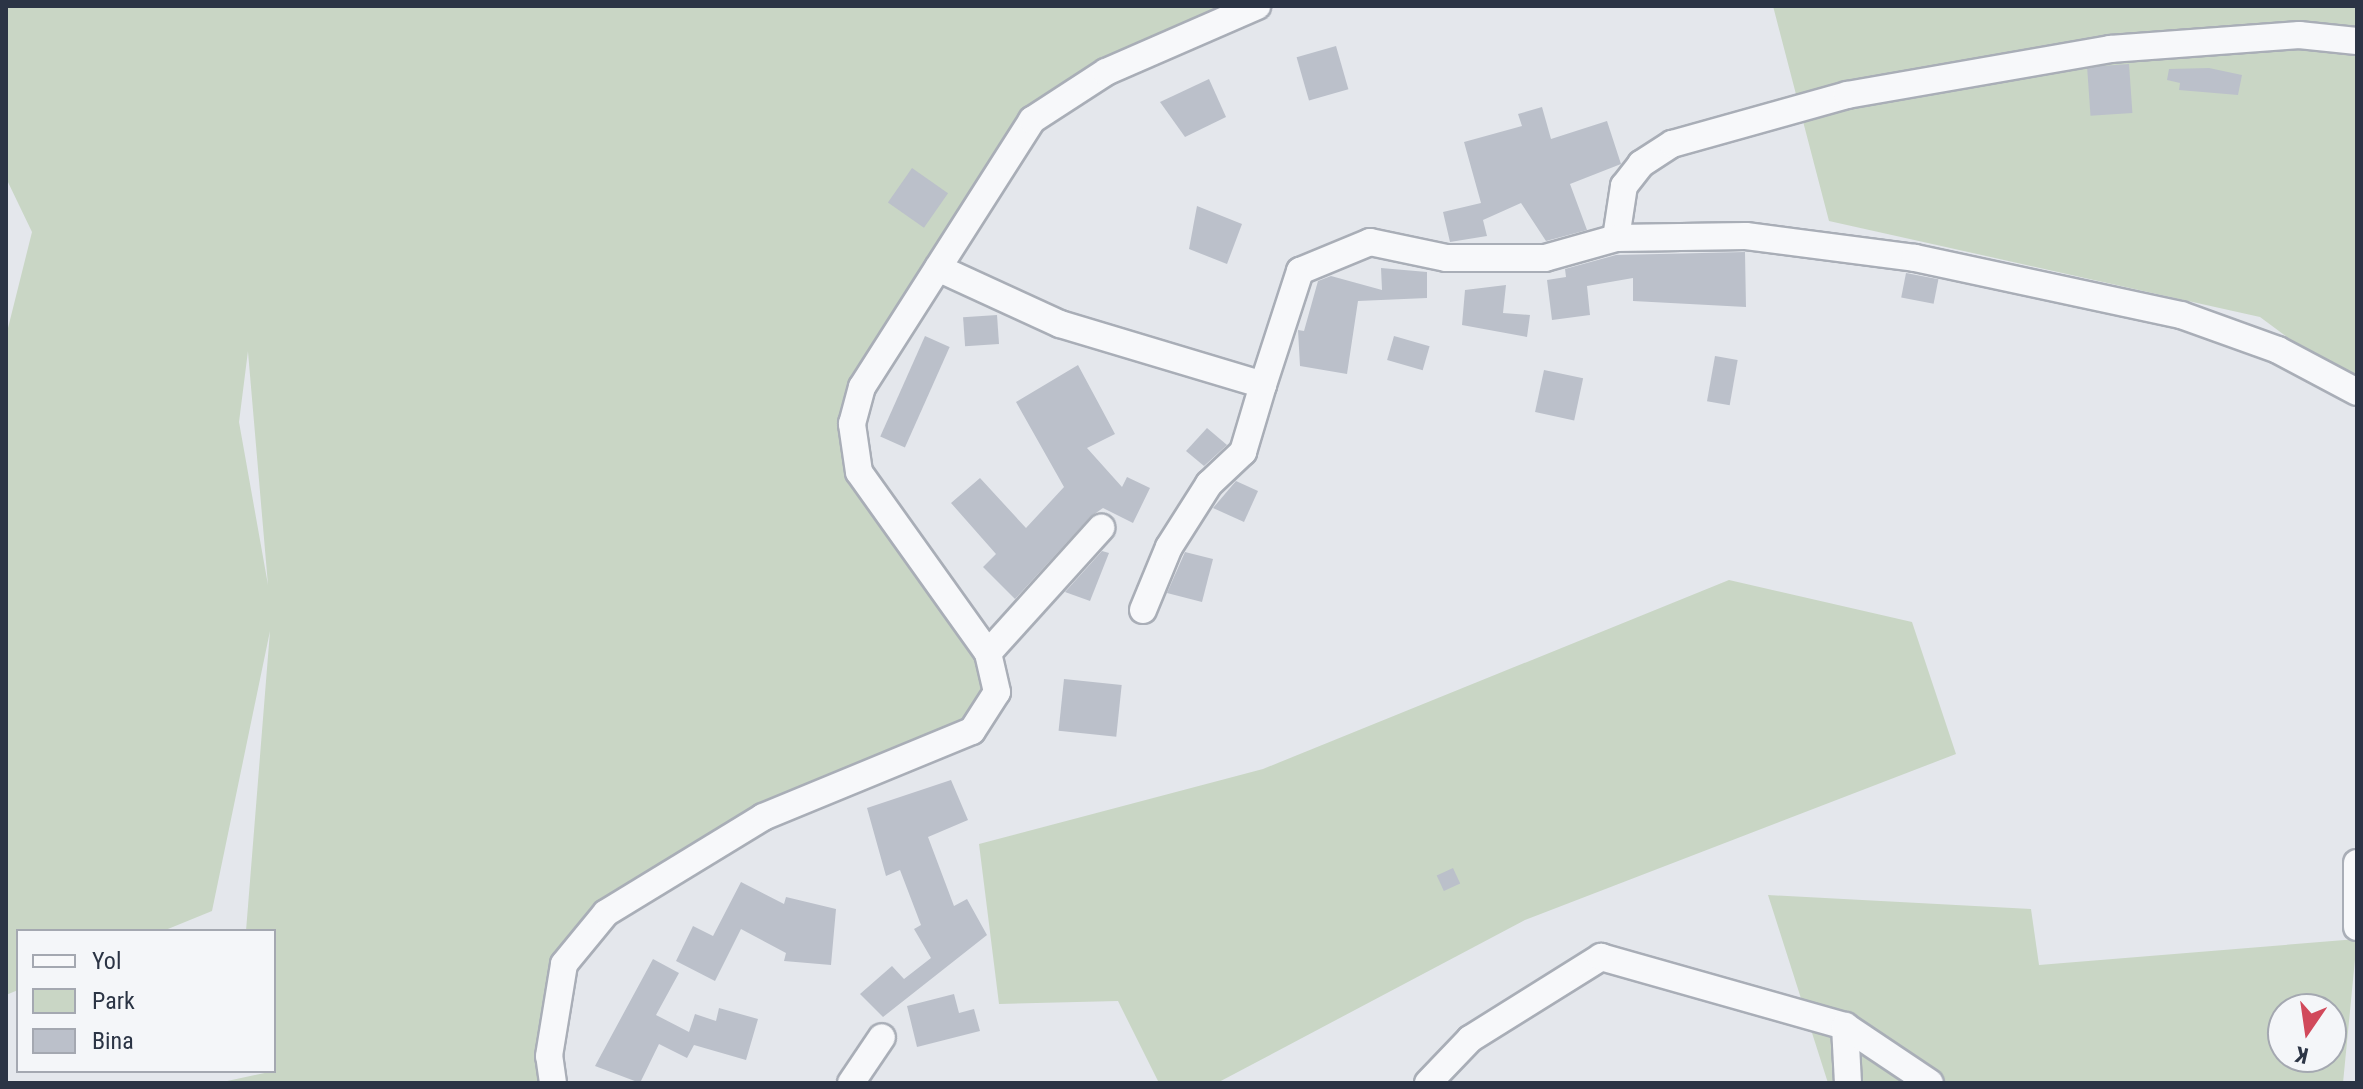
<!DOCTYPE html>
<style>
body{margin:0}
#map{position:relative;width:2363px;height:1089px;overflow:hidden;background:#e4e7ec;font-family:"Roboto Condensed",sans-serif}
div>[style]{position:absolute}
.green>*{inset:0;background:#c9d6c5}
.building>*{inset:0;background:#bbc0ca;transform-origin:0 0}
.roads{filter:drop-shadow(2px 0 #a9aeb7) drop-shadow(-2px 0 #a9aeb7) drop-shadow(0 2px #a9aeb7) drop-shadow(0 -2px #a9aeb7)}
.minor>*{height:26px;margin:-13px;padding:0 13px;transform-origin:13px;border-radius:13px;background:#f7f8fa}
span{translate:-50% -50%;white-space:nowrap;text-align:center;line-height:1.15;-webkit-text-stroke:6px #f4f6f9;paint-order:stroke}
.frame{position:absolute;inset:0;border:8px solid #2b3445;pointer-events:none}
.legend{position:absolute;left:16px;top:929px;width:260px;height:144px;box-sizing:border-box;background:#f4f6f9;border:2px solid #a4a8b1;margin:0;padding:10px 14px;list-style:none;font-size:24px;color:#2b3445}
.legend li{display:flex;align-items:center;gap:16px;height:40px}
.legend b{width:40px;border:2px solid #a4a8b1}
.north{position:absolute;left:2267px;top:993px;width:80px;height:80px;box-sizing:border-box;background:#f4f6f9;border:2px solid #a4a8b1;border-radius:50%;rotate:193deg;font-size:22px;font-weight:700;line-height:32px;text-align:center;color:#2b3445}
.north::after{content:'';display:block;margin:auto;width:28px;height:36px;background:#d1495b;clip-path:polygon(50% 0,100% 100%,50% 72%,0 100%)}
</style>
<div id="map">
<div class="green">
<div style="clip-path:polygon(evenodd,6px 6px,190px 7px,1272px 6px,1206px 27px,1032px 120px,863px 387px,859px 472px,988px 653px,982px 715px,914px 759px,641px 892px,564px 964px,563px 1083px,218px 1083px,274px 1071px,274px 931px,246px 931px,270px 631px,212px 911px,163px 931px,18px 931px,18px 990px,6px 995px,6px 336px,32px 232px,6px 178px,6px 6px,248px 351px,248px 352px,268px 585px,239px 422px,248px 351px)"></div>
<div style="clip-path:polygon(1773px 6px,2357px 6px,2357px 389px,2260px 317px,1829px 221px)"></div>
<div style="clip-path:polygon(1729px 580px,1912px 622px,1956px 754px,1525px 920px,1217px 1083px,1159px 1083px,1118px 1001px,999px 1004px,979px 844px,1263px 769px)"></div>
<div style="clip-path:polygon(evenodd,1768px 895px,2031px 909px,2039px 965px,2357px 939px,2343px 1083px,1828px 1083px,1768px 895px,2283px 1009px,2331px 1009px,2331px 1057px,2283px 1057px,2283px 1009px)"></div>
</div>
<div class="building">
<div style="left:1336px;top:46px;width:45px;height:41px;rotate:74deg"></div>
<div style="left:2129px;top:64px;width:49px;height:42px;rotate:86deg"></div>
<div style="clip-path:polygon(2209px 68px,2242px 75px,2238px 95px,2179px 90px,2180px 83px,2167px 80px,2169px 69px)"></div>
<div style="clip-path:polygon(1209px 79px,1226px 117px,1185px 137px,1160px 102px)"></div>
<div style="clip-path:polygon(1542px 107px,1551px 139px,1607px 121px,1621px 164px,1570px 184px,1587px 230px,1546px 241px,1521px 203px,1483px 220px,1487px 236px,1450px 242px,1443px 212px,1481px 203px,1464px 142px,1522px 126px,1518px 114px)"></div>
<div style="left:912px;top:168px;width:44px;height:42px;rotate:35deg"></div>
<div style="clip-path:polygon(1197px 206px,1242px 224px,1227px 264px,1189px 249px)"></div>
<div style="clip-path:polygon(1745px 252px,1746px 307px,1633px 301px,1633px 278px,1587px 286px,1590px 315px,1552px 320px,1547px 280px,1566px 277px,1565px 269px,1616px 255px)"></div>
<div style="clip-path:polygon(1381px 268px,1427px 272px,1427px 298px,1358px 301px,1347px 374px,1300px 366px,1298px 330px,1304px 331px,1318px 281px,1331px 276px,1382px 290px)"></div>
<div style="left:1906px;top:273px;width:33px;height:25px;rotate:11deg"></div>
<div style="clip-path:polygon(1506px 285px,1503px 313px,1530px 315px,1527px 337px,1462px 325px,1465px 290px)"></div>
<div style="left:997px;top:315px;width:29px;height:34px;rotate:86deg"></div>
<div style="left:925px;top:336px;width:27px;height:110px;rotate:24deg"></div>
<div style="left:1394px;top:336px;width:37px;height:25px;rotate:16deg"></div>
<div style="left:1715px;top:356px;width:23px;height:46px;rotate:10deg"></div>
<div style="clip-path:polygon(1078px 365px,1115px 434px,1087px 448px,1122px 487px,1127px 477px,1150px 488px,1133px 523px,1103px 508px,1090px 517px,1015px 599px,983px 567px,996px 554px,951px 503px,980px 478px,1026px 528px,1064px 487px,1016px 402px)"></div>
<div style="left:1544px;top:370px;width:40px;height:43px;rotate:12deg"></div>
<div style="clip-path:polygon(1207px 428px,1227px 445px,1204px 466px,1186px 451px)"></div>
<div style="clip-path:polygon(1236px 481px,1258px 491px,1244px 522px,1213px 508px)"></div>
<div style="clip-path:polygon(1102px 551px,1109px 553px,1090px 601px,1065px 592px)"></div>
<div style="clip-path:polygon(1185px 552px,1213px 559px,1202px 602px,1167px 593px)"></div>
<div style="left:1064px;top:679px;width:58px;height:52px;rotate:6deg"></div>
<div style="clip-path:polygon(951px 780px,968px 820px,928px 837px,954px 906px,967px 899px,987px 935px,883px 1017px,860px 994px,892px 966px,904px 979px,931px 958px,914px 929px,921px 925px,900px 870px,886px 876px,867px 808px)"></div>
<div style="left:1453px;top:868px;width:17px;height:18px;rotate:65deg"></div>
<div style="clip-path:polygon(741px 882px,784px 904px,786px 897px,836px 909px,831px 965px,784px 961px,786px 953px,741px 929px,715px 981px,676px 961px,693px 926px,713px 936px)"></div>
<div style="clip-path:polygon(653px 959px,679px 973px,656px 1015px,689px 1032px,695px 1014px,716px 1021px,719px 1008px,758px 1019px,746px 1060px,694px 1045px,687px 1058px,659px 1044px,640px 1083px,595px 1066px)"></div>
<div style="clip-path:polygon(954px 994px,959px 1013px,974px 1009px,980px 1031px,917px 1047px,907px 1006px)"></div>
</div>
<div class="roads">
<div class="minor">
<div style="left:1616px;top:238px;width:53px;rotate:-81.3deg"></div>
<div style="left:1624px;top:186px;width:28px;rotate:-52deg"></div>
<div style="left:1641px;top:164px;width:37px;rotate:-33deg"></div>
<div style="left:1672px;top:144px;width:182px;rotate:-15.6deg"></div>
<div style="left:1847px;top:95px;width:267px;rotate:-9.9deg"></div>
<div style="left:2110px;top:49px;width:190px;rotate:-4.2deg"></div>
<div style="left:2299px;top:35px;width:58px;rotate:5.9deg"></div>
<div style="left:938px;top:268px;width:134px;rotate:24.7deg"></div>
<div style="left:1060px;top:324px;width:212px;rotate:16.7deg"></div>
<div style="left:1263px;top:385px;width:120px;rotate:-72deg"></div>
<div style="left:1300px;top:271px;width:76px;rotate:-22.5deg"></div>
<div style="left:1370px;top:242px;width:78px;rotate:11.9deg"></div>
<div style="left:1446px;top:258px;width:99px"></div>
<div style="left:1545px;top:258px;width:74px;rotate:-15.7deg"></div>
<div style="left:1616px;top:238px;width:130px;rotate:-0.9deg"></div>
<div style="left:1746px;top:236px;width:170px;rotate:7.4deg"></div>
<div style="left:1915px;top:258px;width:272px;rotate:12.1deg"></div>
<div style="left:2181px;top:315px;width:103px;rotate:19.8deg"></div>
<div style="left:2278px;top:350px;width:89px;rotate:28deg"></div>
<div style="left:1143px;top:610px;width:68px;rotate:-67.6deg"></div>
<div style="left:1169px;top:547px;width:75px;rotate:-57.6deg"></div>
<div style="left:1209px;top:484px;width:47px;rotate:-43.3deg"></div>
<div style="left:1243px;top:452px;width:70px;rotate:-73.4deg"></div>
<div style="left:988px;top:653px;width:169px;rotate:-47.9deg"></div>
<div style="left:2357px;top:863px;width:64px;rotate:90deg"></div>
<div style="left:1845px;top:1026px;width:57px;rotate:87deg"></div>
<div style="left:553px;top:1083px;width:27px;rotate:-98deg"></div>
<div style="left:549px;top:1056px;width:93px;rotate:-80.7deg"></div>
<div style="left:564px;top:964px;width:66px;rotate:-50.5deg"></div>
<div style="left:606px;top:913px;width:184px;rotate:-31.4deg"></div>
<div style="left:763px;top:817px;width:226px;rotate:-22.4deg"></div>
<div style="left:972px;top:731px;width:46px;rotate:-57.3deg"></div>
<div style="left:997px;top:692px;width:40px;rotate:-103deg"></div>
<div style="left:988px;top:653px;width:222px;rotate:-125.5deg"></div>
<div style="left:859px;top:472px;width:49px;rotate:-98.3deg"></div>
<div style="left:852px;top:424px;width:38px;rotate:-75deg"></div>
<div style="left:862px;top:387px;width:317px;rotate:-57.5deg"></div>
<div style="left:1032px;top:120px;width:88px;rotate:-33deg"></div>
<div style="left:1106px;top:72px;width:165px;rotate:-23.6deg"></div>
<div style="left:851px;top:1083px;width:55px;rotate:-56deg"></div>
<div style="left:1428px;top:1083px;width:61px;rotate:-46.3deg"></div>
<div style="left:1470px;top:1039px;width:155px;rotate:-32deg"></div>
<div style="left:1601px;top:957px;width:254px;rotate:15.8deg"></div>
<div style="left:1845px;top:1026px;width:102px;rotate:33.8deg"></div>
</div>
</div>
<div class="frame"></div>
<ul class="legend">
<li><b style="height:10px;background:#f7f8fa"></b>Yol</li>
<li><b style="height:22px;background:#c9d6c5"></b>Park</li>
<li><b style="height:22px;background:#bbc0ca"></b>Bina</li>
</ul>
<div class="north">K</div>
</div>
